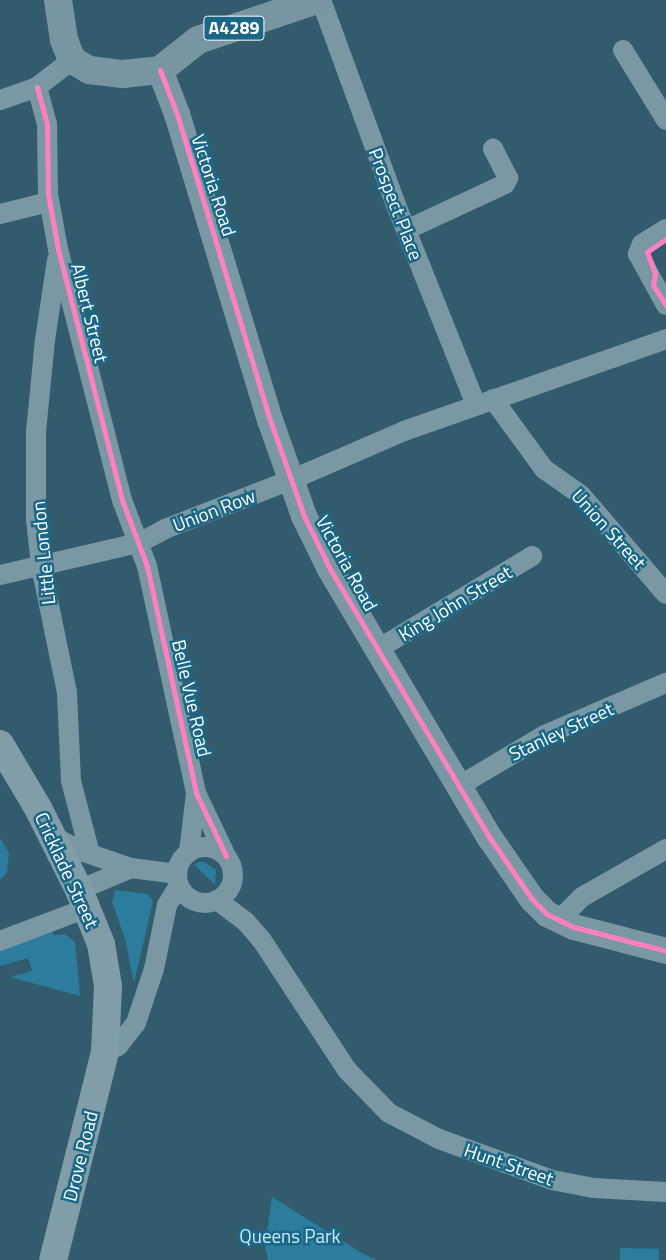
<!DOCTYPE html>
<style>
body{margin:0}
#map{position:relative;width:666px;height:1260px;overflow:hidden;background:#325c6e;font-family:"Titillium Web",sans-serif}
div>[style]{position:absolute}
.green>*{inset:0;background:#2b7c9d;transform-origin:0 0}
.minor>*{height:20px;margin:-10px;padding:0 10px;transform-origin:10px;border-radius:10px;background:#7998a4}
.minor>.ring{margin:-10px;padding:0;box-sizing:content-box;background:none;border:20px solid #7998a4;border-radius:50%}
.tertiary>*{height:26px;margin:-13px;padding:0 13px;transform-origin:13px;border-radius:13px;background:#7998a4}
.secondary>*{height:28px;margin:-14px;padding:0 14px;transform-origin:14px;border-radius:14px;background:#809da8}
.primary>*{height:28px;margin:-14px;padding:0 14px;transform-origin:14px;border-radius:14px;background:#7896a1}
.cycleway>*{height:5px;margin:-2.5px;padding:0 2.5px;transform-origin:2.5px;border-radius:2.5px;background:#ff80c0}
span{translate:-50% -50%;white-space:nowrap;text-align:center;line-height:1.15;-webkit-text-stroke:5px #1a6787;paint-order:stroke}
.shield-label span{padding:1px 4px;background:#1a6787;border:1px solid;border-radius:4px;-webkit-text-stroke-width:0}
.shield-label{font-size:18px;color:#fff;font-weight:700}
.street-label{font-size:19px;color:#fff}
.park-label{font-size:19px;color:#c7ebf9}
</style>
<div id="map">
<div class="green">
<div style="clip-path:polygon(0 838px,9px 853px,7px 872px,0 880px)"></div>
<div style="clip-path:polygon(203px 861px,216px 870px,215px 885px,194px 864px)"></div>
<div style="clip-path:polygon(115px 890px,148px 894px,153px 901px,134px 983px,125px 939px,112px 902px)"></div>
<div style="clip-path:polygon(51px 930px,54px 935px,65px 934px,75px 942px,80px 996px,10px 977px,32px 971px,28px 958px,0 966px,0 949px)"></div>
<div style="clip-path:polygon(272px 1197px,360px 1252px,376px 1260px,268px 1260px,265px 1245px)"></div>
<div style="left:620px;top:1248px;width:39px;height:12px;rotate:1deg"></div>
</div>
<div class="minor">
<div style="left:321px;top:0;width:218px;rotate:69.9deg"></div>
<div style="left:396px;top:205px;width:215px;rotate:68.2deg"></div>
<div style="left:623px;top:50px;width:82px;rotate:58.4deg"></div>
<div style="left:37px;top:87px;width:38px;rotate:75deg"></div>
<div style="left:47px;top:124px;width:70px;rotate:89.2deg"></div>
<div style="left:48px;top:194px;width:56px;rotate:79.7deg"></div>
<div style="left:58px;top:249px;width:259px;rotate:75.7deg"></div>
<div style="left:122px;top:500px;width:71px;rotate:69.3deg"></div>
<div style="left:147px;top:566px;width:232px;rotate:77.8deg"></div>
<div style="left:196px;top:793px;width:70px;rotate:64.5deg"></div>
<div style="left:0;top:100px;width:39px;rotate:-19deg"></div>
<div style="left:37px;top:87px;width:44px;rotate:-37.6deg"></div>
<div style="left:0;top:214px;width:50px;rotate:-13.8deg"></div>
<div style="left:666px;top:229px;width:28px;rotate:148deg"></div>
<div style="left:642px;top:244px;width:11px;rotate:112deg"></div>
<div style="left:638px;top:254px;width:58px;rotate:61.2deg"></div>
<div style="left:406px;top:230px;width:109px;rotate:-24.9deg"></div>
<div style="left:505px;top:184px;width:7px;rotate:-63deg"></div>
<div style="left:508px;top:178px;width:33px;rotate:-117deg"></div>
<div style="left:57px;top:260px;width:81px;rotate:98.5deg"></div>
<div style="left:45px;top:340px;width:91px;rotate:95.6deg"></div>
<div style="left:36px;top:431px;width:88px;rotate:90deg"></div>
<div style="left:36px;top:519px;width:47px;rotate:83.9deg"></div>
<div style="left:41px;top:566px;width:130px;rotate:78.4deg"></div>
<div style="left:67px;top:693px;width:88px;rotate:87.4deg"></div>
<div style="left:71px;top:781px;width:75px;rotate:75.4deg"></div>
<div style="left:493px;top:399px;width:87px;rotate:53.9deg"></div>
<div style="left:544px;top:469px;width:45px;rotate:35.1deg"></div>
<div style="left:581px;top:495px;width:130px;rotate:49.4deg"></div>
<div style="left:0;top:575px;width:143px;rotate:-13deg"></div>
<div style="left:139px;top:543px;width:30px;rotate:-28deg"></div>
<div style="left:165px;top:529px;width:135px;rotate:-21.3deg"></div>
<div style="left:291px;top:480px;width:123px;rotate:-23.4deg"></div>
<div style="left:404px;top:431px;width:278px;rotate:-19.3deg"></div>
<div style="left:378px;top:649px;width:180px;rotate:-31.1deg"></div>
<div style="left:459px;top:786px;width:100px;rotate:-30.7deg"></div>
<div style="left:545px;top:735px;width:132px;rotate:-23.3deg"></div>
<div style="left:52px;top:836px;width:36px;rotate:27deg"></div>
<div style="left:84px;top:852px;width:50px;rotate:18.8deg"></div>
<div style="left:131px;top:868px;width:46px;rotate:7.4deg"></div>
<div class="ring" style="left:177px;top:847px;width:36px;height:36px"></div>
<div style="left:189px;top:852px;width:59px;rotate:-83.2deg"></div>
<div style="left:79px;top:890px;width:56px;rotate:-22.9deg"></div>
<div style="left:217px;top:900px;width:36px;rotate:37deg"></div>
<div style="left:246px;top:922px;width:23px;rotate:49deg"></div>
<div style="left:261px;top:939px;width:157px;rotate:56.7deg"></div>
<div style="left:347px;top:1070px;width:60px;rotate:45.7deg"></div>
<div style="left:389px;top:1113px;width:56px;rotate:27.5deg"></div>
<div style="left:439px;top:1139px;width:120px;rotate:19.9deg"></div>
<div style="left:552px;top:1180px;width:43px;rotate:10.8deg"></div>
<div style="left:594px;top:1188px;width:72px;rotate:3.2deg"></div>
<div style="left:558px;top:921px;width:34px;rotate:-45deg"></div>
<div style="left:582px;top:897px;width:97px;rotate:-29.7deg"></div>
<div style="left:0;top:941px;width:93px;rotate:-20.8deg"></div>
<div style="left:105px;top:1052px;width:14px;rotate:-25deg"></div>
<div style="left:118px;top:1046px;width:29px;rotate:-52deg"></div>
<div style="left:136px;top:1023px;width:57px;rotate:-71.6deg"></div>
<div style="left:154px;top:969px;width:65px;rotate:-78.5deg"></div>
<div style="left:167px;top:905px;width:22px;rotate:-58deg"></div>
</div>
<div class="tertiary">
<div style="left:160px;top:70px;width:47px;rotate:68.9deg"></div>
<div style="left:177px;top:114px;width:320px;rotate:73.1deg"></div>
<div style="left:270px;top:420px;width:102px;rotate:70.5deg"></div>
<div style="left:304px;top:516px;width:59px;rotate:63.9deg"></div>
<div style="left:330px;top:569px;width:313px;rotate:59.3deg"></div>
<div style="left:490px;top:838px;width:74px;rotate:55.5deg"></div>
<div style="left:532px;top:899px;width:21px;rotate:45deg"></div>
<div style="left:547px;top:914px;width:30px;rotate:26deg"></div>
<div style="left:574px;top:927px;width:95px;rotate:14.6deg"></div>
</div>
<div class="secondary">
<div style="left:0;top:744px;width:74px;rotate:59.3deg"></div>
<div style="left:38px;top:808px;width:92px;rotate:63.4deg"></div>
<div style="left:79px;top:890px;width:58px;rotate:67.8deg"></div>
<div style="left:101px;top:944px;width:43px;rotate:80.5deg"></div>
<div style="left:108px;top:986px;width:66px;rotate:92.6deg"></div>
<div style="left:105px;top:1052px;width:214px;rotate:104deg"></div>
</div>
<div class="primary">
<div style="left:58px;top:0;width:40px;rotate:81.5deg"></div>
<div style="left:64px;top:40px;width:22px;rotate:68deg"></div>
<div style="left:72px;top:60px;width:20px;rotate:30deg"></div>
<div style="left:89px;top:70px;width:34px;rotate:7deg"></div>
<div style="left:123px;top:74px;width:37px;rotate:-6deg"></div>
<div style="left:160px;top:70px;width:48px;rotate:-38.3deg"></div>
<div style="left:198px;top:40px;width:126px;rotate:-18.6deg"></div>
</div>
<div class="cycleway">
<div style="left:160px;top:70px;width:47px;rotate:68.9deg"></div>
<div style="left:177px;top:114px;width:320px;rotate:73.1deg"></div>
<div style="left:270px;top:420px;width:102px;rotate:70.5deg"></div>
<div style="left:304px;top:516px;width:59px;rotate:63.9deg"></div>
<div style="left:330px;top:569px;width:313px;rotate:59.3deg"></div>
<div style="left:490px;top:838px;width:74px;rotate:55.5deg"></div>
<div style="left:532px;top:899px;width:21px;rotate:45deg"></div>
<div style="left:547px;top:914px;width:30px;rotate:26deg"></div>
<div style="left:574px;top:927px;width:95px;rotate:14.6deg"></div>
<div style="left:37px;top:87px;width:38px;rotate:75deg"></div>
<div style="left:47px;top:124px;width:70px;rotate:89.2deg"></div>
<div style="left:48px;top:194px;width:56px;rotate:79.7deg"></div>
<div style="left:58px;top:249px;width:259px;rotate:75.7deg"></div>
<div style="left:122px;top:500px;width:71px;rotate:69.3deg"></div>
<div style="left:147px;top:566px;width:232px;rotate:77.8deg"></div>
<div style="left:196px;top:793px;width:70px;rotate:64.5deg"></div>
<div style="left:666px;top:239px;width:23px;rotate:146deg"></div>
<div style="left:647px;top:252px;width:22px;rotate:69deg"></div>
<div style="left:655px;top:273px;width:12px;rotate:99deg"></div>
<div style="left:653px;top:285px;width:24px;rotate:57deg"></div>
</div>
<div class="shield-label">
<span style="left:234px;top:28px">A4289</span>
</div>
<div class="street-label">
<span style="left:214px;top:185px;rotate:72deg">Victoria Road</span>
<span style="left:396px;top:204px;rotate:69deg">Prospect Place</span>
<span style="left:90px;top:313px;rotate:76deg">Albert Street</span>
<span style="left:214px;top:510px;rotate:-21deg">Union Row</span>
<span style="left:609px;top:529px;rotate:48deg">Union Street</span>
<span style="left:43px;top:553px;rotate:-96deg">Little London</span>
<span style="left:347px;top:563px;rotate:61deg">Victoria Road</span>
<span style="left:455px;top:603px;rotate:-31deg">King John Street</span>
<span style="left:192px;top:698px;rotate:77deg">Belle Vue Road</span>
<span style="left:561px;top:731px;rotate:-25deg">Stanley Street</span>
<span style="left:67px;top:870px;rotate:65deg">Cricklade Street</span>
<span style="left:80px;top:1156px;rotate:-76deg">Drove Road</span>
<span style="left:509px;top:1164px;rotate:19deg">Hunt Street</span>
</div>
<div class="park-label">
<span style="left:290px;top:1236px">Queens Park</span>
</div>
</div>
